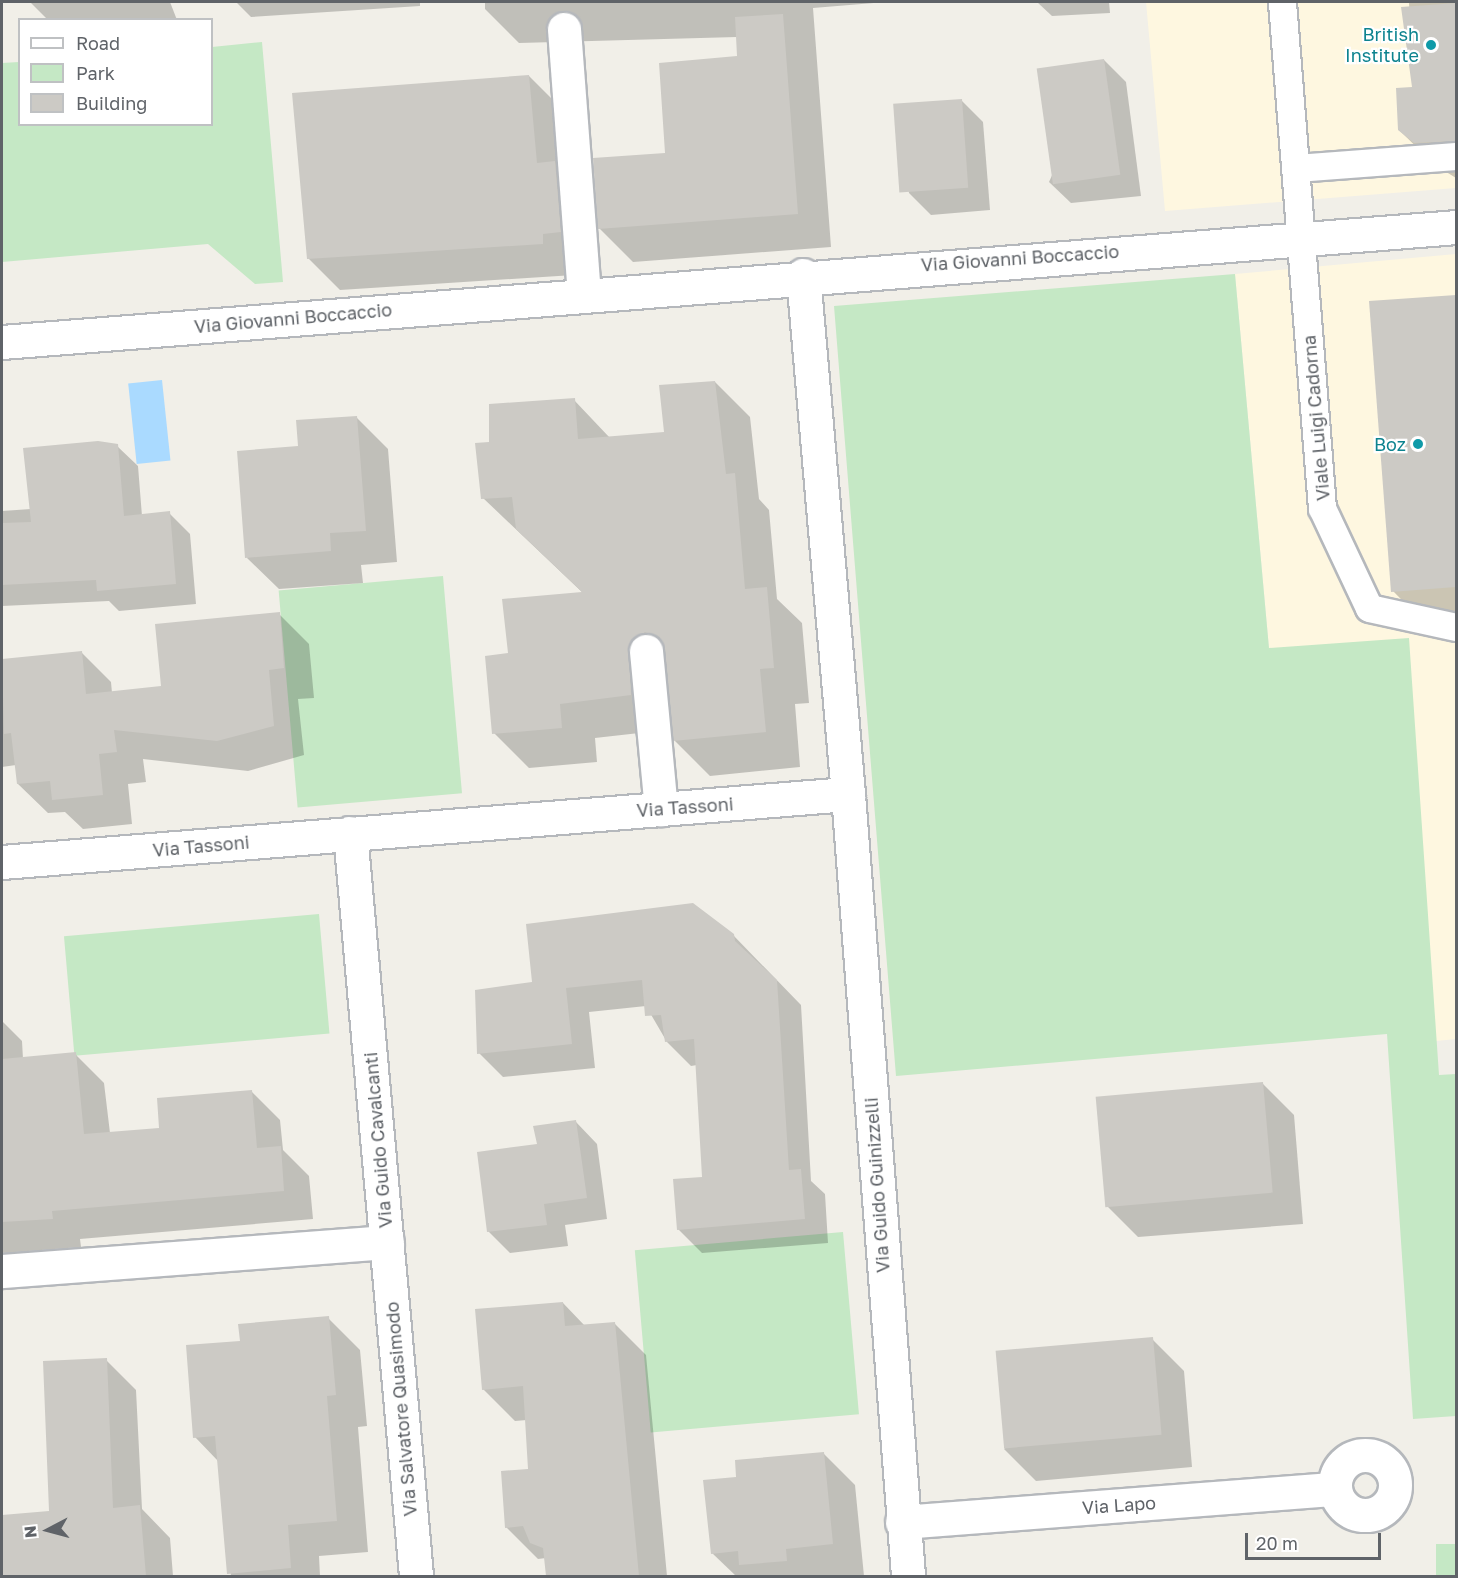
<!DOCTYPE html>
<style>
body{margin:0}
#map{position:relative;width:1458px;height:1578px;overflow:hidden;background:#f1efe8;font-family:"Golos Text",sans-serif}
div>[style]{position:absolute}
.commercial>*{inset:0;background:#fef7e0}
.green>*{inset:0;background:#c5e8c5;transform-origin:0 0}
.water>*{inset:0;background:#aadaff;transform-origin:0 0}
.shadow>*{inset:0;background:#0003}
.building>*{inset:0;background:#cccac5;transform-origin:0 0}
.roads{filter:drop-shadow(2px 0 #b5b8bc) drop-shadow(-2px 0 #b5b8bc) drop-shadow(0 2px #b5b8bc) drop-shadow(0 -2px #b5b8bc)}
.lane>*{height:27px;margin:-13.5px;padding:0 13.5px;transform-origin:13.5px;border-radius:13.5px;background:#fff}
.street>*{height:33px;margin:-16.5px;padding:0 16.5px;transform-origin:16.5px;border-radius:16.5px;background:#fff}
.street>.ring{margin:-16.5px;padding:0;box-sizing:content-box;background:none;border:33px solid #fff;border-radius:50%}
.dots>*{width:16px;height:16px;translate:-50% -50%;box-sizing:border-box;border:3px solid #fff;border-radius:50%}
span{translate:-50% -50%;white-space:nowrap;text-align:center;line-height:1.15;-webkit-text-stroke:4.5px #fff;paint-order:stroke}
.culture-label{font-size:18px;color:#0d838f}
.right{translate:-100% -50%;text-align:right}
.street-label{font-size:18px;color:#5f6368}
.frame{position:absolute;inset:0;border:3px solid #5f6368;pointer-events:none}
.legend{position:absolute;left:18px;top:18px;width:195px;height:108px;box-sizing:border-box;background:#fff;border:2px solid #bfc1c3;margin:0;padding:8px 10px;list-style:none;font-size:18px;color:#5f6368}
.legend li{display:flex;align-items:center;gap:12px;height:30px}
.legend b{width:30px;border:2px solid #bfc1c3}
.north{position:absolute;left:18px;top:1500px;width:60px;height:60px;-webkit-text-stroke:4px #fff;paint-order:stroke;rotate:264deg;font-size:16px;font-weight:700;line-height:24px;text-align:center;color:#5f6368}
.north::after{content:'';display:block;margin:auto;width:21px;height:27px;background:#5f6368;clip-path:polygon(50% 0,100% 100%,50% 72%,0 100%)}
.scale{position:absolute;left:1245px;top:1533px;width:136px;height:27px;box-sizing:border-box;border:3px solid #5f6368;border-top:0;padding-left:8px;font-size:18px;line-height:21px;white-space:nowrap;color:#5f6368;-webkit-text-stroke:4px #fff;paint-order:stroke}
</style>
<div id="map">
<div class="commercial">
<div style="clip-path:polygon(1146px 2px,1456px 2px,1456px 188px,1165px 211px)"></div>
<div style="clip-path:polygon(1456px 254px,1456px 1039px,1436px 1041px,1269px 648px,1235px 274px)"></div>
</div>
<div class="green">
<div style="clip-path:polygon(262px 42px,283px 282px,255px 284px,208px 244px,2px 262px,2px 63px,19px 62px,20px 124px,212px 124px,212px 47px)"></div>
<div style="clip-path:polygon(1235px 274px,1269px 648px,1409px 638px,1439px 1075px,1456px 1074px,1456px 1416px,1413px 1419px,1387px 1034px,896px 1076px,834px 306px)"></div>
<div style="left:443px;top:576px;width:218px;height:165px;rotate:85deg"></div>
<div style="left:319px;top:914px;width:120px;height:256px;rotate:85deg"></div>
<div style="left:843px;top:1232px;width:183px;height:209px;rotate:85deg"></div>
<div style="left:1456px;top:1544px;width:32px;height:20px;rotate:90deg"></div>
</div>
<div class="water">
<div style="left:162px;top:380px;width:81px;height:34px;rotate:84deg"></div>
</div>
<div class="shadow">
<div style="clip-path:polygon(30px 2px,170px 2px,177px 20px,48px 20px)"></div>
<div style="clip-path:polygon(236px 2px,420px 2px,420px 6px,251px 17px)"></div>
<div style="clip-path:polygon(485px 2px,886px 2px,813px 8px,831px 247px,633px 262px,599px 228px,667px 154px,738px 57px,737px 37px,519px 43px,485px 9px)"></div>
<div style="clip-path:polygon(1037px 2px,1109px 2px,1110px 13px,1052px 16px)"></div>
<div style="clip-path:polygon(1409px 2px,1456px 2px,1456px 178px,1435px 165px,1399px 130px,1413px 88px)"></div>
<div style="clip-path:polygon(1104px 60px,1126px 82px,1141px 196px,1071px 203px,1049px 182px)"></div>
<div style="clip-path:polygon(529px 76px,561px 108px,574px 275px,340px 290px,308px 258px)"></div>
<div style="clip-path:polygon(961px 100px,983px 122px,990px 210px,931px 215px,909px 193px,895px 106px)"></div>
<div style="clip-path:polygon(1456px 296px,1456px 630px,1433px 632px,1393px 591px,1370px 303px)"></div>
<div style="clip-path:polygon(715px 382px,750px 417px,759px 499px,769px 510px,777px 599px,802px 623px,809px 703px,795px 704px,800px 767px,710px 776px,675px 741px,669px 675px,663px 679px,666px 730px,595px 738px,597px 762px,529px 768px,494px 733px,510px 655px,583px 593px,483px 498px,490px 444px,574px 400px,610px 438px,665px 434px)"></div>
<div style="clip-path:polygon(356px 417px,388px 449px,397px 562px,361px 565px,363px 583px,279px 589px,247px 558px,300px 447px)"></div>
<div style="clip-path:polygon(117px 446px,138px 466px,142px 516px,169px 513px,190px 534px,196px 604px,119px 611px,109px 601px,2px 606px,2px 511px,31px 509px)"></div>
<div style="clip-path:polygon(279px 614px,309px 644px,314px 698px,298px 699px,304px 755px,248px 771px,143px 759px,146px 782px,128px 784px,132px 824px,83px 829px,65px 812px,48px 813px,18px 784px,16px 765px,2px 767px,2px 661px,81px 652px,111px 682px,112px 693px,162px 687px)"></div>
<div style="clip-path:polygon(733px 935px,801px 1005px,811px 1181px,825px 1194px,828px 1243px,702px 1253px,678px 1229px,704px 1178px,697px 1065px,691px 1066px,667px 1042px,646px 1006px,589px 1012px,595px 1068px,503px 1077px,479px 1053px,534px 983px)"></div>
<div style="clip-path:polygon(2px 1021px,22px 1041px,23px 1059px,75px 1054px,104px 1083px,110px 1133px,161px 1129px,251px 1091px,280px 1120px,283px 1150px,309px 1176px,313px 1219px,80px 1239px,81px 1247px,2px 1253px)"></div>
<div style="clip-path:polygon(1262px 1083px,1294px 1115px,1303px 1224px,1138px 1237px,1106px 1205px)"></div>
<div style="clip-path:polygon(576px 1122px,597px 1144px,607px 1219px,565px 1225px,568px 1246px,510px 1253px,488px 1231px,539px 1146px)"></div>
<div style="clip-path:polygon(563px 1303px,585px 1326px,614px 1323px,646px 1355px,667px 1576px,547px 1576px,546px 1558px,538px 1559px,506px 1527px,530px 1471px,527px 1420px,515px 1421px,483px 1389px)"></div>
<div style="clip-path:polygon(328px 1318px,360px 1350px,367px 1426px,358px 1427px,368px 1552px,319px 1556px,320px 1576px,231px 1576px,218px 1461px,195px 1437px,242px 1342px)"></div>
<div style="clip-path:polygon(1152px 1339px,1184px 1371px,1192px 1467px,1036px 1481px,1004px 1449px)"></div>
<div style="clip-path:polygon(106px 1360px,136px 1390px,142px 1509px,170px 1538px,173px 1576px,2px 1576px,2px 1516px,51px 1512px)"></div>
<div style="clip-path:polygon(823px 1453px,855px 1485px,864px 1576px,736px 1576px,712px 1553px,738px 1479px)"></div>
</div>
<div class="building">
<div style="clip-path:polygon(1456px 3px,1456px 141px,1414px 143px,1398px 130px,1396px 88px,1412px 87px,1401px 7px)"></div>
<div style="clip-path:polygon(783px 14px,798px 214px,598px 229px,593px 158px,665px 153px,659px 63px,737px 56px,735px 17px)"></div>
<div style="left:1104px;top:59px;width:117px;height:68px;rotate:82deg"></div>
<div style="clip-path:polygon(529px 75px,537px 163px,555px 161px,561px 232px,543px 234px,543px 244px,307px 259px,292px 93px)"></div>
<div style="left:962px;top:99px;width:89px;height:69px;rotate:86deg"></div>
<div style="clip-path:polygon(1456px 295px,1456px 587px,1391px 592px,1369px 301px)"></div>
<div style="clip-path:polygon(715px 381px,726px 474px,735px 473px,745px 589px,767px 587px,774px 668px,760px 669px,766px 732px,673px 741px,665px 649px,661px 640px,645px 632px,629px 644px,631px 695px,560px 704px,562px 728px,492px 734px,485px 656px,508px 653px,502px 599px,582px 592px,516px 529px,512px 497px,481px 499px,475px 443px,489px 442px,489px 404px,575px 398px,578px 439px,664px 432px,659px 385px)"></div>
<div style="clip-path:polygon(357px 416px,366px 531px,330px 533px,331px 551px,245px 558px,237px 451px,298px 446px,296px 420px)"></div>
<div style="clip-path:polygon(98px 441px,118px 444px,124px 516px,170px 511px,176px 584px,97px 591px,96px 580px,2px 585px,2px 523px,31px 522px,23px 448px)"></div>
<div style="clip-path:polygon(280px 612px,284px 668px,269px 670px,274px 726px,217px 741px,114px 730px,117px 752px,99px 754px,103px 795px,52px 800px,50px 781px,17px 784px,11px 733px,4px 734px,2px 659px,82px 651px,86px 694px,161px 686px,155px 624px)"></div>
<div style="clip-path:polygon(693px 903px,734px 934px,735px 941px,777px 980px,789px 1170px,801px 1169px,805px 1219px,677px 1230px,673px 1179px,702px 1177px,694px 1039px,665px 1042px,661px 1015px,645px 1016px,642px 980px,566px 988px,572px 1044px,477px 1054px,475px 990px,532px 982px,526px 924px)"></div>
<div style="clip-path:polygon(76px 1052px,84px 1134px,159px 1128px,157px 1098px,252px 1090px,257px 1148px,281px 1146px,284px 1191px,52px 1211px,53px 1219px,2px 1222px,2px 1059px)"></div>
<div style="left:1263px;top:1082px;width:111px;height:168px;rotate:85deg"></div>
<div style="clip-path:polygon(576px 1120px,587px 1198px,544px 1204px,547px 1225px,487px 1232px,477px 1152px,537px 1144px,533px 1126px)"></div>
<div style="clip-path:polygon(563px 1302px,565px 1326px,615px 1322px,639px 1576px,546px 1576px,543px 1548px,530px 1543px,523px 1526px,505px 1528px,501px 1471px,528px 1469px,523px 1386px,482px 1390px,475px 1309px)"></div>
<div style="clip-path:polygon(329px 1316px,336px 1395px,327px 1396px,337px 1521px,288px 1525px,291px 1568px,227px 1574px,215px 1436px,193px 1438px,186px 1345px,240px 1341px,238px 1324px)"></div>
<div style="left:1153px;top:1337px;width:98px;height:158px;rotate:85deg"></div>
<div style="clip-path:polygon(107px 1358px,113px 1508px,140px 1505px,146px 1576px,2px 1576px,2px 1515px,49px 1511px,43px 1361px)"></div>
<div style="clip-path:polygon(824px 1452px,833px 1544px,786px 1549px,787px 1561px,739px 1565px,738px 1551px,711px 1554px,703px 1480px,736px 1477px,735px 1460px)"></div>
</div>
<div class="roads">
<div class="lane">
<div style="left:1282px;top:2px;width:508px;rotate:85.48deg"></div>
<div style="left:1322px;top:508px;width:110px;rotate:64.8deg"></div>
<div style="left:1369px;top:608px;width:89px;rotate:12.3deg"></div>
<div style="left:1296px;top:168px;width:160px;rotate:-4.3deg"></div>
</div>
<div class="street">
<div style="left:564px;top:29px;width:265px;rotate:85.7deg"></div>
<div style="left:2px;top:342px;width:1459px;rotate:-4.52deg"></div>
<div style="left:646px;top:651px;width:159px;rotate:84.6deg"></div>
<div style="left:848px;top:794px;width:784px;rotate:85.61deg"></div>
<div style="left:350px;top:833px;width:746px;rotate:84.92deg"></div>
<div style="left:2px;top:862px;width:849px;rotate:-4.6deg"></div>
<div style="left:848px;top:794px;width:521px;rotate:-94.96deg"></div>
<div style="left:2px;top:1271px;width:386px;rotate:-4.3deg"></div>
<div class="ring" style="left:1335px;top:1455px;width:27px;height:27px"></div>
<div style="left:902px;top:1522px;width:434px;rotate:-4.4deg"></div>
</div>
</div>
<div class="dots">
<div style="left:1431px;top:45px;background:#0f9aa8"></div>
<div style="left:1418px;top:444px;background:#0f9aa8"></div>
</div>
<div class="culture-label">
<span class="right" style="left:1419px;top:45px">British<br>Institute</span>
<span class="right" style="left:1406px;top:444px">Boz</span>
</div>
<div class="street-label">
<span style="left:1020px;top:258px;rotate:-4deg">Via Giovanni Boccaccio</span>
<span style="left:293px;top:318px;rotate:-5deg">Via Giovanni Boccaccio</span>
<span style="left:1316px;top:418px;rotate:-95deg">Viale Luigi Cadorna</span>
<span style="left:685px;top:807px;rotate:-4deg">Via Tassoni</span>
<span style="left:201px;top:846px;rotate:-5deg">Via Tassoni</span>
<span style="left:378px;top:1140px;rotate:-95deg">Via Guido Cavalcanti</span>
<span style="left:877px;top:1185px;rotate:-94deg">Via Guido Guinizzelli</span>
<span style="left:401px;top:1409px;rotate:-95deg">Via Salvatore Quasimodo</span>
<span style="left:1119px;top:1505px;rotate:-4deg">Via Lapo</span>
</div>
<div class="frame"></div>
<ul class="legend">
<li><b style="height:8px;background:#fff"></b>Road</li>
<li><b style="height:16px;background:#c5e8c5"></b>Park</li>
<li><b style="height:16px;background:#cccac5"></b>Building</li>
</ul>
<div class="north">N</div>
<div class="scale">20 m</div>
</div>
